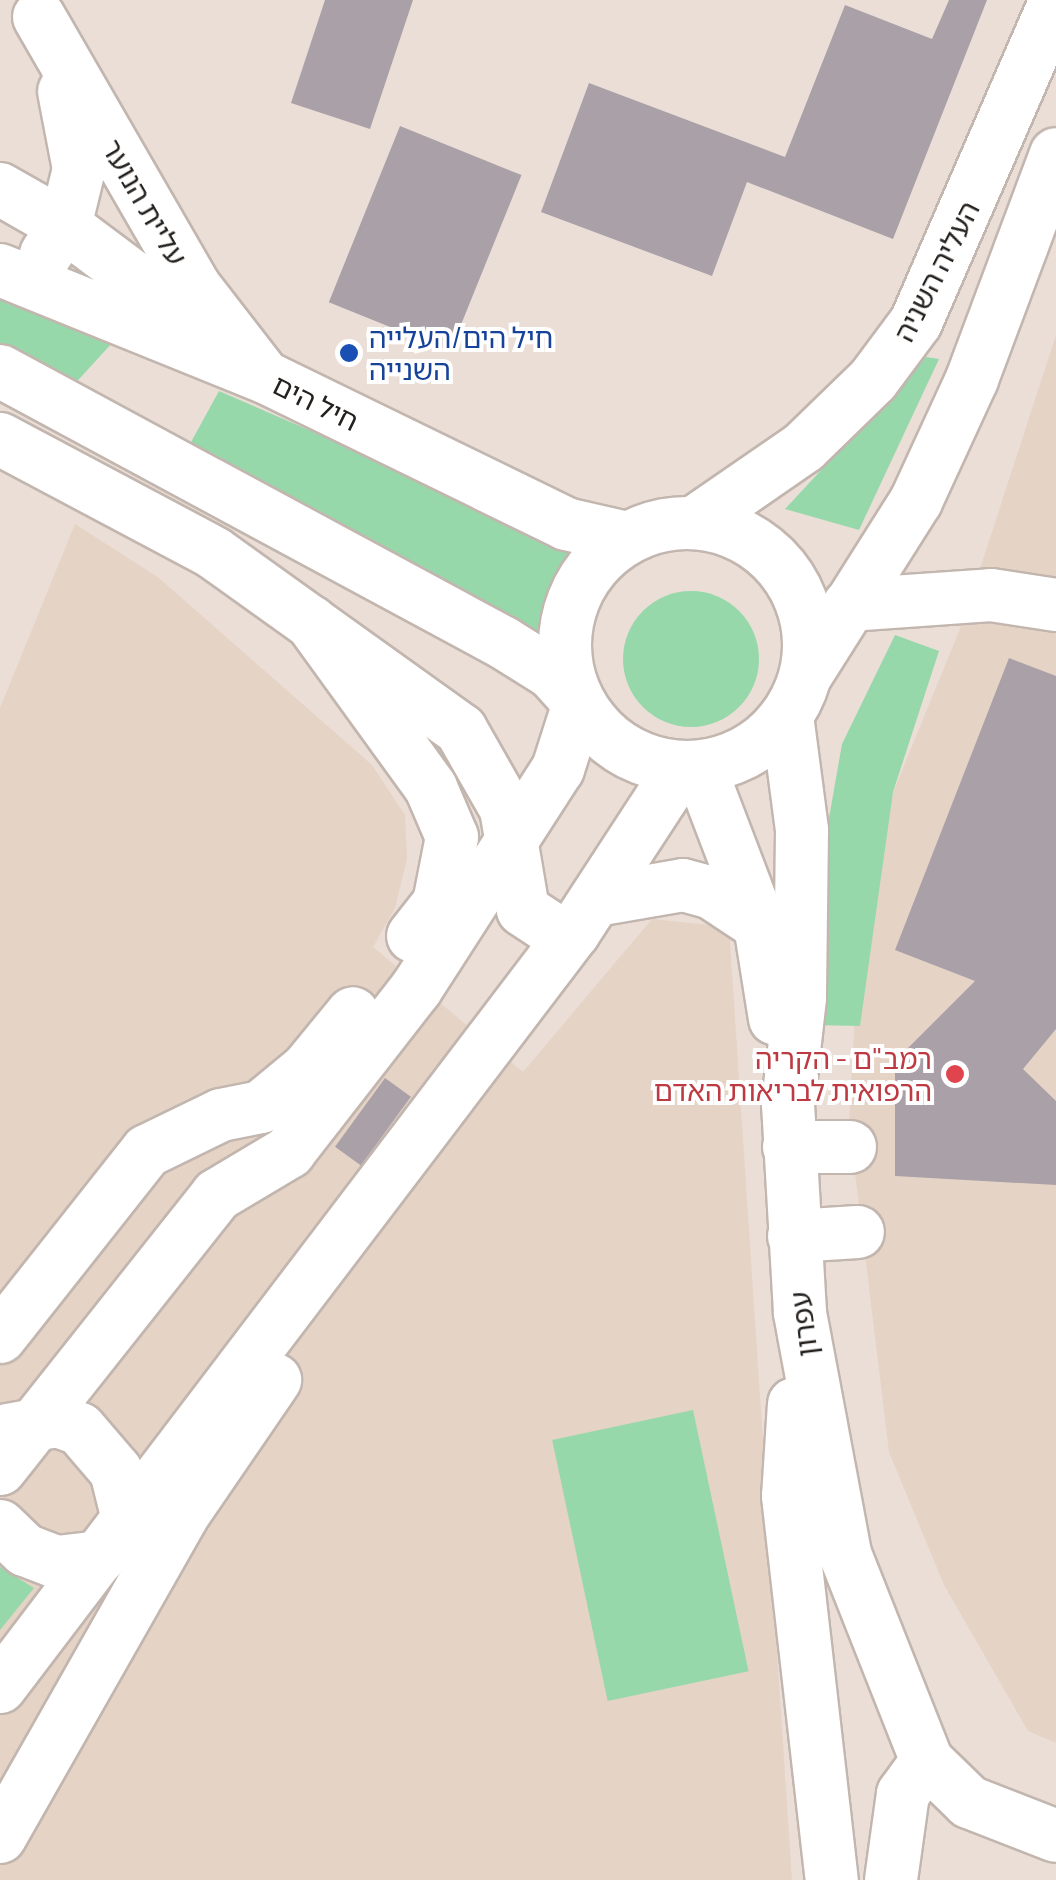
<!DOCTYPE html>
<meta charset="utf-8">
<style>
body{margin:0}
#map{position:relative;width:1056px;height:1880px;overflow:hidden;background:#eaded6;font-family:Manrope,"Noto Sans Hebrew",sans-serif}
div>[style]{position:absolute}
.built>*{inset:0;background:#e5d3c6}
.green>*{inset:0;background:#97d8aa;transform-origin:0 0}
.round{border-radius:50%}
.building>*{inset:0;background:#aaa0a8;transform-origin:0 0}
.roads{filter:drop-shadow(2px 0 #c2b6af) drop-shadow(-2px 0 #c2b6af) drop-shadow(0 2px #c2b6af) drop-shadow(0 -2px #c2b6af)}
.minor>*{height:52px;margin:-26px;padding:0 26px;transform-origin:26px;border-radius:26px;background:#fff}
.minor>.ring{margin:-26px;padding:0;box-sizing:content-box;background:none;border:52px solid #fff;border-radius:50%}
.dots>*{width:28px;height:28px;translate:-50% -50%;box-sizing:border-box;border:5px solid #fff;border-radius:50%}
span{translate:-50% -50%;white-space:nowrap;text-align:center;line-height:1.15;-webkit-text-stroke:8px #fff;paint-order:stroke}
.street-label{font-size:28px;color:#24201d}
.transit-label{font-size:28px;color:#164399}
.left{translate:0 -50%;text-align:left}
.health-label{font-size:28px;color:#be3a42}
.right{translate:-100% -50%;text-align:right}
</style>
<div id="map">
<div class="built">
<div style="clip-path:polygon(1056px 335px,1056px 1743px,1028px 1731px,944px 1585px,889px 1452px,849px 1123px,863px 866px,962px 624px)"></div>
<div style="clip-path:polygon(75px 524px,159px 578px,372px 765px,405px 815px,407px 859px,395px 908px,373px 947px,523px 1072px,652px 919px,729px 927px,792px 1880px,0 1880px,0 708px)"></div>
</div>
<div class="green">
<div style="clip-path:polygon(0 295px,113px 342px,70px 389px,0 350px)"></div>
<div style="clip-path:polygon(926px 357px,939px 359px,859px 530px,785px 509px)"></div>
<div style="clip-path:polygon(219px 391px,579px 547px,552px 585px,536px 636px,185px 453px)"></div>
<div class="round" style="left:623px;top:591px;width:136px;height:136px"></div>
<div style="clip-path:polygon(895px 635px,939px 651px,893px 792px,860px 1026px,813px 1025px,820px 869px,842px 744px)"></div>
<div style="left:693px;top:1410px;width:267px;height:144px;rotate:78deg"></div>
<div style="clip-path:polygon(0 1567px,34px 1588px,0 1630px)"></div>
</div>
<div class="building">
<div style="clip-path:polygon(325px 0,413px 0,370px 129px,291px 103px)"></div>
<div style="clip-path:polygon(949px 0,987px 0,893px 239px,747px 182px,712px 276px,541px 212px,589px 83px,785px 157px,845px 5px,932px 39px)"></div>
<div style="left:400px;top:126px;width:131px;height:190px;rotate:22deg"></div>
<div style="clip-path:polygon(1009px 658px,1056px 676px,1056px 1029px,1023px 1069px,1056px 1101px,1056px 1185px,895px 1176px,895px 1061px,975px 981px,895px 950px)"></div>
<div style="left:385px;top:1078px;width:32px;height:85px;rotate:36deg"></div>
</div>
<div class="roads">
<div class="minor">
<div style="left:39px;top:17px;width:310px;rotate:60deg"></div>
<div style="left:194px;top:286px;width:108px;rotate:52.2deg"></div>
<div style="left:0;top:189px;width:75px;rotate:29.6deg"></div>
<div style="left:65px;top:226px;width:184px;rotate:36.8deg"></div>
<div style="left:46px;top:254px;width:34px;rotate:-56deg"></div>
<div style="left:65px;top:226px;width:59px;rotate:-76.2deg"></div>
<div style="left:79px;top:169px;width:79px;rotate:-100.9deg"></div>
<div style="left:0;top:270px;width:286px;rotate:22deg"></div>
<div style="left:265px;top:377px;width:335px;rotate:26deg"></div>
<div style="left:566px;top:524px;width:63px;rotate:12.9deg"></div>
<div style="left:0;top:371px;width:573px;rotate:28.35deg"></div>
<div style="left:504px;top:643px;width:57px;rotate:32deg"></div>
<div style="left:552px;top:673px;width:40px;rotate:48deg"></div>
<div style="left:0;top:439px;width:242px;rotate:28deg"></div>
<div style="left:214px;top:553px;width:304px;rotate:35.6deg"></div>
<div style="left:461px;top:730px;width:91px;rotate:60.3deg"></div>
<div style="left:506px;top:809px;width:102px;rotate:80.4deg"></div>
<div style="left:523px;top:910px;width:42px;rotate:33.3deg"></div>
<div style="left:558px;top:933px;width:16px;rotate:-4deg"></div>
<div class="ring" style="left:565px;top:523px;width:192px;height:192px"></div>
<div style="left:694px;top:523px;width:134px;rotate:-34.6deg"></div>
<div style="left:804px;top:447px;width:96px;rotate:-44.2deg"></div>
<div style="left:873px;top:380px;width:72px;rotate:-53.4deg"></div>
<div style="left:916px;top:322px;width:351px;rotate:-66.5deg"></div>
<div style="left:849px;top:605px;width:142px;rotate:-4deg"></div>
<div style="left:991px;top:595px;width:66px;rotate:8.7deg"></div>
<div style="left:311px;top:622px;width:205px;rotate:54.1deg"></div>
<div style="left:431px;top:788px;width:53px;rotate:66.8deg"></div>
<div style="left:452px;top:837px;width:67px;rotate:101.1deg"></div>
<div style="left:439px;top:903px;width:42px;rotate:128.2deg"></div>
<div style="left:806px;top:675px;width:206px;rotate:-57.7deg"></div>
<div style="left:916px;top:501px;width:134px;rotate:-65.3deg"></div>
<div style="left:972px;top:379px;width:240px;rotate:-69.5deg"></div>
<div style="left:787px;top:716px;width:115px;rotate:82.5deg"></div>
<div style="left:802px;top:830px;width:168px;rotate:90.7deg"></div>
<div style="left:800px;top:998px;width:107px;rotate:96.5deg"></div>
<div style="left:788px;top:1104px;width:209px;rotate:86.7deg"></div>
<div style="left:800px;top:1313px;width:245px;rotate:79.4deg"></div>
<div style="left:845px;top:1554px;width:223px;rotate:68.4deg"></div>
<div style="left:927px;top:1761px;width:59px;rotate:44.3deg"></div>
<div style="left:969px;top:1802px;width:93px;rotate:21.3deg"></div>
<div style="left:700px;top:768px;width:168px;rotate:69.1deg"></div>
<div style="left:760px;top:925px;width:95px;rotate:80.9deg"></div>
<div style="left:597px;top:900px;width:87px;rotate:-9.9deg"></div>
<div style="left:683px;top:885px;width:30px;rotate:15deg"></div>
<div style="left:712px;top:893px;width:58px;rotate:33.7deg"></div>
<div style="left:789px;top:1147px;width:61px"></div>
<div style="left:794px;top:1236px;width:64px;rotate:-3.6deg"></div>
<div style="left:0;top:1337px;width:237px;rotate:-51.7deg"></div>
<div style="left:147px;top:1151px;width:82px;rotate:-25.9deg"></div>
<div style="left:221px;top:1115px;width:41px;rotate:-11.3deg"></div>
<div style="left:261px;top:1107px;width:60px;rotate:-39.6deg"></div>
<div style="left:307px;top:1069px;width:72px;rotate:-50.6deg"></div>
<div style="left:794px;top:1404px;width:92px;rotate:93.7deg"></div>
<div style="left:788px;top:1496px;width:387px;rotate:83.5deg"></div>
<div style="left:7px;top:1430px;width:51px;rotate:-10.2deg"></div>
<div style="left:57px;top:1421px;width:24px;rotate:19deg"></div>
<div style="left:80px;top:1429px;width:55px;rotate:49.4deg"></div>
<div style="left:116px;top:1471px;width:49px;rotate:76deg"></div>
<div style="left:0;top:1469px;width:350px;rotate:-51.6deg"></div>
<div style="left:217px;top:1195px;width:84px;rotate:-30.8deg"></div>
<div style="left:289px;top:1152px;width:207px;rotate:-52.1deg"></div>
<div style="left:416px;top:989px;width:262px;rotate:-57.2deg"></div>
<div style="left:558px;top:769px;width:69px;rotate:-72.3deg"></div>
<div style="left:0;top:1526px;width:35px;rotate:44deg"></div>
<div style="left:25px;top:1550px;width:34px;rotate:21deg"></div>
<div style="left:57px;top:1562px;width:43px;rotate:-6.6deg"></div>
<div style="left:0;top:1687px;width:948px;rotate:-52.76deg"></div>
<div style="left:574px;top:932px;width:196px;rotate:-56.9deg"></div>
<div style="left:0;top:1837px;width:369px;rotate:-60.4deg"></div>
<div style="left:182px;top:1516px;width:165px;rotate:-55.6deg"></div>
<div style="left:891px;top:1880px;width:87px;rotate:-82.1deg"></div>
<div style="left:903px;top:1794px;width:41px;rotate:-54deg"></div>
</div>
</div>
<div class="dots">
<div style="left:349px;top:353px;background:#1a4fb4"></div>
<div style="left:955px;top:1074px;background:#e0444e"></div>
</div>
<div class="street-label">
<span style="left:145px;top:202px;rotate:60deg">עליית הנוער</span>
<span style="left:936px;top:271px;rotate:-63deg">העליה השניה</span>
<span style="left:316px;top:402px;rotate:26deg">חיל הים</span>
<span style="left:803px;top:1324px;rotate:-97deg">עפרון</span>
</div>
<div class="transit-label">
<span class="left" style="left:369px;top:353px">חיל הים/העלייה<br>השנייה</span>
</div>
<div class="health-label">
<span class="right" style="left:932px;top:1074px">רמב"ם - הקריה<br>הרפואית לבריאות האדם</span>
</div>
</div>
